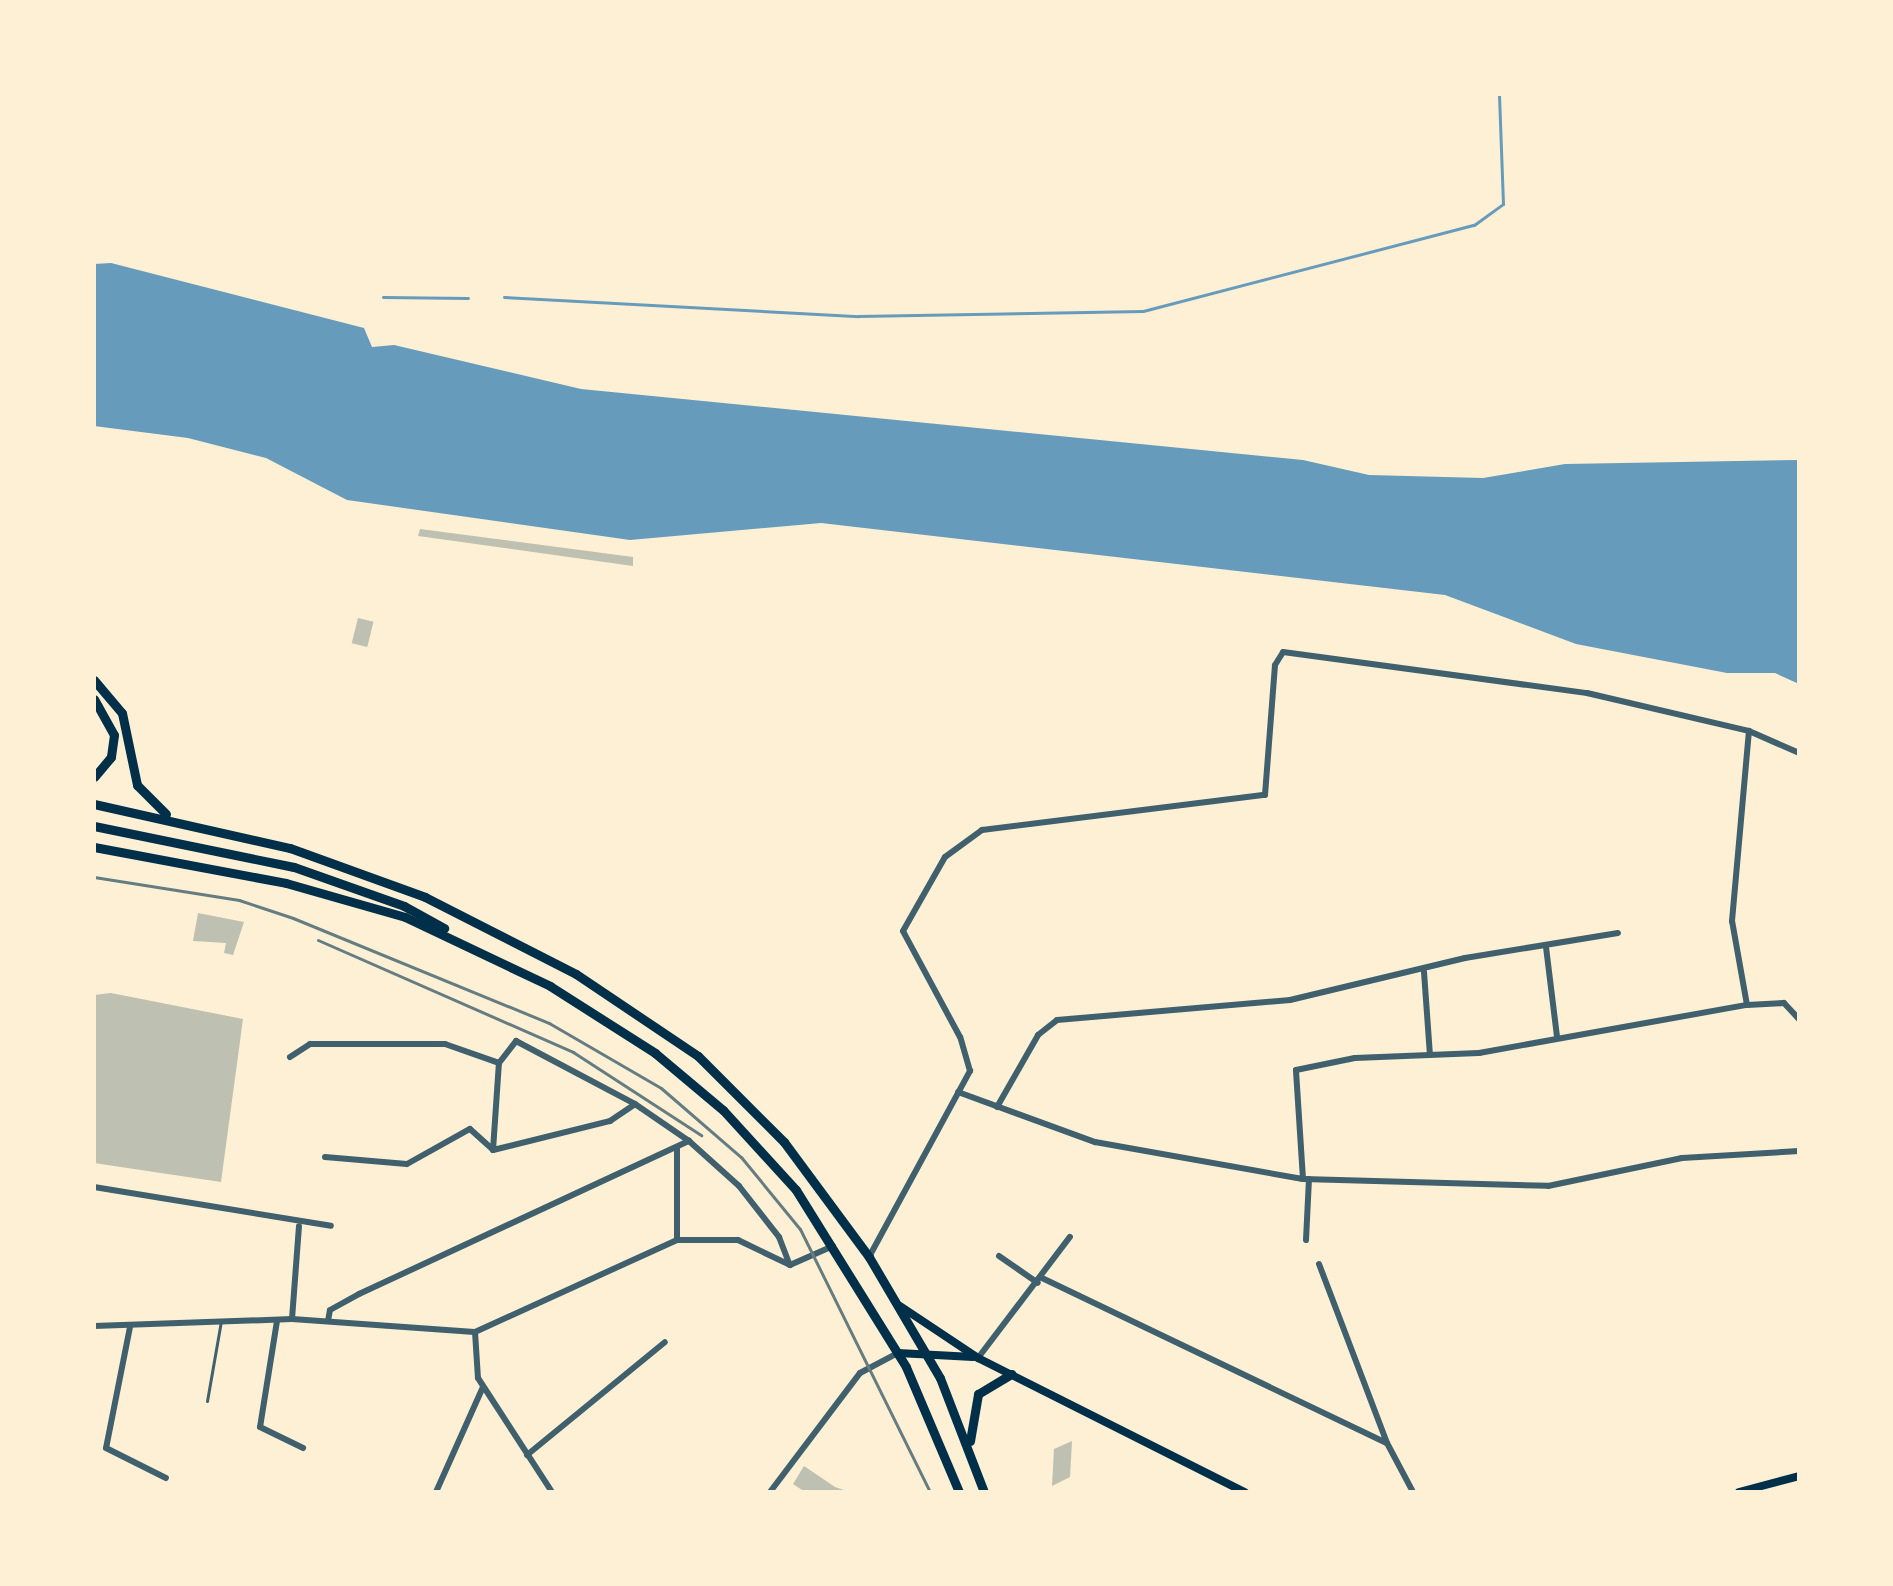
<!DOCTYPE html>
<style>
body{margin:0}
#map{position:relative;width:1893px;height:1586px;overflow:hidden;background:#fdf0d5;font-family:Roboto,sans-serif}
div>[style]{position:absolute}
.water>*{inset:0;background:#669bbc}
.stream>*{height:3px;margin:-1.5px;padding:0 1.5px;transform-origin:1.5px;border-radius:1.5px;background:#669bbc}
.building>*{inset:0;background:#bec0b2;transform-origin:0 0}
.service>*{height:3px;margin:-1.5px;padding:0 1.5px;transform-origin:1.5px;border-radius:1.5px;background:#3f606c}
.minor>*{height:6px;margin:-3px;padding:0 3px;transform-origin:3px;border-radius:3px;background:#3f606c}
.secondary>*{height:8px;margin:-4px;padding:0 4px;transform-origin:4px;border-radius:4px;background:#003049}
.trunk>*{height:9px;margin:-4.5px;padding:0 4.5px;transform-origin:4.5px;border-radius:4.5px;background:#003049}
.rail>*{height:3px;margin:-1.5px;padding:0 1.5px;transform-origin:1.5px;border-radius:1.5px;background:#657d81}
span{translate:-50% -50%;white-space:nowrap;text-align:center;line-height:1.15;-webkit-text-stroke:6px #fdf0d5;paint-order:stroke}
.frame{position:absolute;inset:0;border:96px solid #fdf0d5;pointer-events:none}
</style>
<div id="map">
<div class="water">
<div style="clip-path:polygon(111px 263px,364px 328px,372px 347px,394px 345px,581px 389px,1303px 460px,1369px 475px,1483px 478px,1565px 464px,1799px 460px,1799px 684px,1775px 673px,1727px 673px,1576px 644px,1445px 595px,821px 523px,630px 540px,347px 500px,266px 458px,188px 438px,94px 426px,94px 264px)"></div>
</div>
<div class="stream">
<div style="left:383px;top:297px;width:85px;rotate:0.7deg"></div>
<div style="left:504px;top:297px;width:355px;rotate:3.1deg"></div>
<div style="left:858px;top:316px;width:285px;rotate:-1deg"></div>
<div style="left:1143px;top:311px;width:342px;rotate:-14.6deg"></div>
<div style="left:1474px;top:225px;width:36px;rotate:-36deg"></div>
<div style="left:1503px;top:204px;width:110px;rotate:-92.1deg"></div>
</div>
<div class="building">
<div style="clip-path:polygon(420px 529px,633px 557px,633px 566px,418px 536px)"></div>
<div style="left:358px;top:618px;width:16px;height:26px;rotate:14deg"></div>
<div style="clip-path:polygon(198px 913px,244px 922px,233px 955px,224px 953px,226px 943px,193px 941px)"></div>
<div style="clip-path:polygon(111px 993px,243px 1019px,221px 1182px,94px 1163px,94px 995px)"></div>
<div style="clip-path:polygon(1072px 1441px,1070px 1477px,1052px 1486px,1054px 1449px)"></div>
<div style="clip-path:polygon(804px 1466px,835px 1487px,850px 1492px,805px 1492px,793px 1484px)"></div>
</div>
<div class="service">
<div style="left:207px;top:1401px;width:81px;rotate:-80.1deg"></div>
</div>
<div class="minor">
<div style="left:1546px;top:947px;width:90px;rotate:83deg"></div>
<div style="left:1424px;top:972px;width:83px;rotate:85.9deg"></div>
<div style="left:1747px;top:1005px;width:85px;rotate:-100.1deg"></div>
<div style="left:1732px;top:921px;width:191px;rotate:-84.9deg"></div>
<div style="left:290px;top:1057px;width:24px;rotate:-33deg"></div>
<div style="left:310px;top:1044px;width:135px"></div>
<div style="left:445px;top:1044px;width:57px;rotate:19.4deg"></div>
<div style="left:958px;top:1092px;width:146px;rotate:20.1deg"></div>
<div style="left:1095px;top:1142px;width:211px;rotate:10.1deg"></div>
<div style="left:1303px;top:1179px;width:245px;rotate:1.6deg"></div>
<div style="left:1548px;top:1186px;width:137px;rotate:-11.8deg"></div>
<div style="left:1682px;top:1158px;width:117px;rotate:-3.4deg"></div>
<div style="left:997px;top:1107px;width:83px;rotate:-60.3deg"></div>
<div style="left:1038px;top:1035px;width:24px;rotate:-38deg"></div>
<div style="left:1057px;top:1020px;width:234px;rotate:-4.9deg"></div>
<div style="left:1290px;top:1000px;width:180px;rotate:-13.5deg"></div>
<div style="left:1465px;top:958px;width:155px;rotate:-9.3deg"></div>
<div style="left:677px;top:1149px;width:91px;rotate:90deg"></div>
<div style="left:493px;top:1150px;width:87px;rotate:-86.1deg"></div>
<div style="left:499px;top:1063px;width:28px;rotate:-52deg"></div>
<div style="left:516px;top:1041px;width:135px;rotate:27.9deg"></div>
<div style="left:635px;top:1104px;width:65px;rotate:34.4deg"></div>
<div style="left:689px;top:1141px;width:67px;rotate:42deg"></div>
<div style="left:739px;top:1186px;width:65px;rotate:51.9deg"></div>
<div style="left:779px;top:1237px;width:30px;rotate:69deg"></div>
<div style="left:325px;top:1157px;width:82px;rotate:4.9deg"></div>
<div style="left:407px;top:1164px;width:72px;rotate:-29.1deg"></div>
<div style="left:470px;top:1129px;width:31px;rotate:42deg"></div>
<div style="left:493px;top:1150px;width:121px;rotate:-13.9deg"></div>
<div style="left:610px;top:1121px;width:30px;rotate:-34deg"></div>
<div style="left:1303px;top:1179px;width:109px;rotate:-93.7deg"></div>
<div style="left:1296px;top:1070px;width:60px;rotate:-11.5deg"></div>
<div style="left:1355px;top:1058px;width:124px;rotate:-2.3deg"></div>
<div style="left:1479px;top:1053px;width:272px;rotate:-10.2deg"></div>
<div style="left:1747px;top:1005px;width:37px;rotate:-3deg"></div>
<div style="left:1784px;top:1003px;width:22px;rotate:47deg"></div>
<div style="left:94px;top:1187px;width:240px;rotate:9.3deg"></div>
<div style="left:1306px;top:1240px;width:61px;rotate:-87.2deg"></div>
<div style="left:999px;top:1256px;width:47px;rotate:34.7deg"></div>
<div style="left:869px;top:1257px;width:212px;rotate:-61.5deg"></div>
<div style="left:970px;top:1071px;width:35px;rotate:-106deg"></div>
<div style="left:960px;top:1037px;width:120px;rotate:-118.3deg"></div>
<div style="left:903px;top:931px;width:85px;rotate:-60.4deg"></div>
<div style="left:945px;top:857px;width:46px;rotate:-36.1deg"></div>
<div style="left:982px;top:830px;width:285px;rotate:-7.1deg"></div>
<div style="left:1265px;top:795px;width:130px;rotate:-85.6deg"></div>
<div style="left:1275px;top:665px;width:15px;rotate:-58deg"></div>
<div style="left:1283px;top:652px;width:307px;rotate:7.7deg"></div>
<div style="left:1587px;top:693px;width:166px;rotate:13.2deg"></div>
<div style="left:1749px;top:731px;width:55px;rotate:23.7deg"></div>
<div style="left:1319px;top:1264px;width:191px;rotate:69.2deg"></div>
<div style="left:1387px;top:1443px;width:55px;rotate:62deg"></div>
<div style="left:1042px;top:1278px;width:382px;rotate:25.6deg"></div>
<div style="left:292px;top:1319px;width:93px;rotate:-85.7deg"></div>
<div style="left:277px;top:1321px;width:107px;rotate:99.1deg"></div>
<div style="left:260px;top:1427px;width:48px;rotate:26deg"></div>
<div style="left:328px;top:1321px;width:11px;rotate:-80deg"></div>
<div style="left:330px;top:1310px;width:33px;rotate:-29deg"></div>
<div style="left:359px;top:1294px;width:364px;rotate:-24.9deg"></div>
<div style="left:94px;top:1326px;width:198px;rotate:-2deg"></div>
<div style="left:292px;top:1319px;width:183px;rotate:4.1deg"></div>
<div style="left:475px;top:1332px;width:222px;rotate:-24.5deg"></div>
<div style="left:677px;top:1240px;width:61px"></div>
<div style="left:738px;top:1240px;width:58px;rotate:25.7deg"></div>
<div style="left:790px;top:1265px;width:47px;rotate:-23.8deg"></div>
<div style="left:130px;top:1327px;width:123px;rotate:101.2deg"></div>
<div style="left:106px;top:1448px;width:67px;rotate:26.6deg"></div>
<div style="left:475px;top:1332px;width:46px;rotate:86.3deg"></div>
<div style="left:478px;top:1378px;width:136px;rotate:57deg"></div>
<div style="left:978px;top:1358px;width:152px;rotate:-52.8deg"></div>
<div style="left:527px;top:1455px;width:178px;rotate:-39.3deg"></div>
<div style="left:436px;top:1492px;width:115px;rotate:-65.9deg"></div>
<div style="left:770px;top:1492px;width:149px;rotate:-52.9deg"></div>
<div style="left:860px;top:1373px;width:43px;rotate:-27.8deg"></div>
</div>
<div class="secondary">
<div style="left:900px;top:1306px;width:94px;rotate:33.7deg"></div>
<div style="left:978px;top:1358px;width:299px;rotate:26.7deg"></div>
<div style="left:898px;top:1353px;width:75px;rotate:3.1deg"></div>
<div style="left:1739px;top:1492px;width:62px;rotate:-14.9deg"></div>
</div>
<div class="trunk">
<div style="left:94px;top:680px;width:43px;rotate:49.7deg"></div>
<div style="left:122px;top:713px;width:74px;rotate:78.2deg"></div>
<div style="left:137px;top:785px;width:41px;rotate:45deg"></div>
<div style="left:94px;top:699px;width:41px;rotate:60.9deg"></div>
<div style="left:114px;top:735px;width:22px;rotate:98deg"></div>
<div style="left:111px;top:757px;width:26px;rotate:130deg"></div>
<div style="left:94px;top:804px;width:201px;rotate:12.7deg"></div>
<div style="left:290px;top:848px;width:144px;rotate:19.9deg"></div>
<div style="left:425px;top:897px;width:169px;rotate:27deg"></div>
<div style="left:576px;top:974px;width:147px;rotate:33.9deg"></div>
<div style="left:698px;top:1056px;width:122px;rotate:45deg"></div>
<div style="left:784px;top:1142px;width:143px;rotate:53.5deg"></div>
<div style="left:869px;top:1257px;width:140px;rotate:59.6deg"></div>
<div style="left:940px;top:1378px;width:122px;rotate:68.9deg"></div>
<div style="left:94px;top:826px;width:204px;rotate:11.6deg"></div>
<div style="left:294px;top:867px;width:117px;rotate:19.5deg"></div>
<div style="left:404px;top:906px;width:46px;rotate:28.8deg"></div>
<div style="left:94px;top:847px;width:195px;rotate:10.6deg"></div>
<div style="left:286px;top:883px;width:124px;rotate:15.9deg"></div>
<div style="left:405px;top:917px;width:161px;rotate:25.4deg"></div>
<div style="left:550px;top:986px;width:125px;rotate:32.5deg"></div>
<div style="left:655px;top:1053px;width:89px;rotate:40deg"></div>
<div style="left:723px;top:1110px;width:108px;rotate:47.6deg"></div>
<div style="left:796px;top:1190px;width:208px;rotate:58.1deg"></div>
<div style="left:906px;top:1367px;width:136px;rotate:67deg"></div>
<div style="left:970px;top:1441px;width:48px;rotate:-80.3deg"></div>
<div style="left:978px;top:1394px;width:39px;rotate:-31deg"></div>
</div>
<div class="rail">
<div style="left:94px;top:877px;width:147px;rotate:9deg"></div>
<div style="left:239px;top:900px;width:57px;rotate:18.4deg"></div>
<div style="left:293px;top:918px;width:277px;rotate:22.3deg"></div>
<div style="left:549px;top:1023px;width:129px;rotate:30.1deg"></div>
<div style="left:661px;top:1088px;width:106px;rotate:40.8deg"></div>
<div style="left:741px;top:1157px;width:93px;rotate:50.7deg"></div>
<div style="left:800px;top:1229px;width:293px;rotate:63.7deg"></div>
<div style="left:318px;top:940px;width:279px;rotate:23.7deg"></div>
<div style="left:573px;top:1052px;width:153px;rotate:33deg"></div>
</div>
<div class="frame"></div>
</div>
